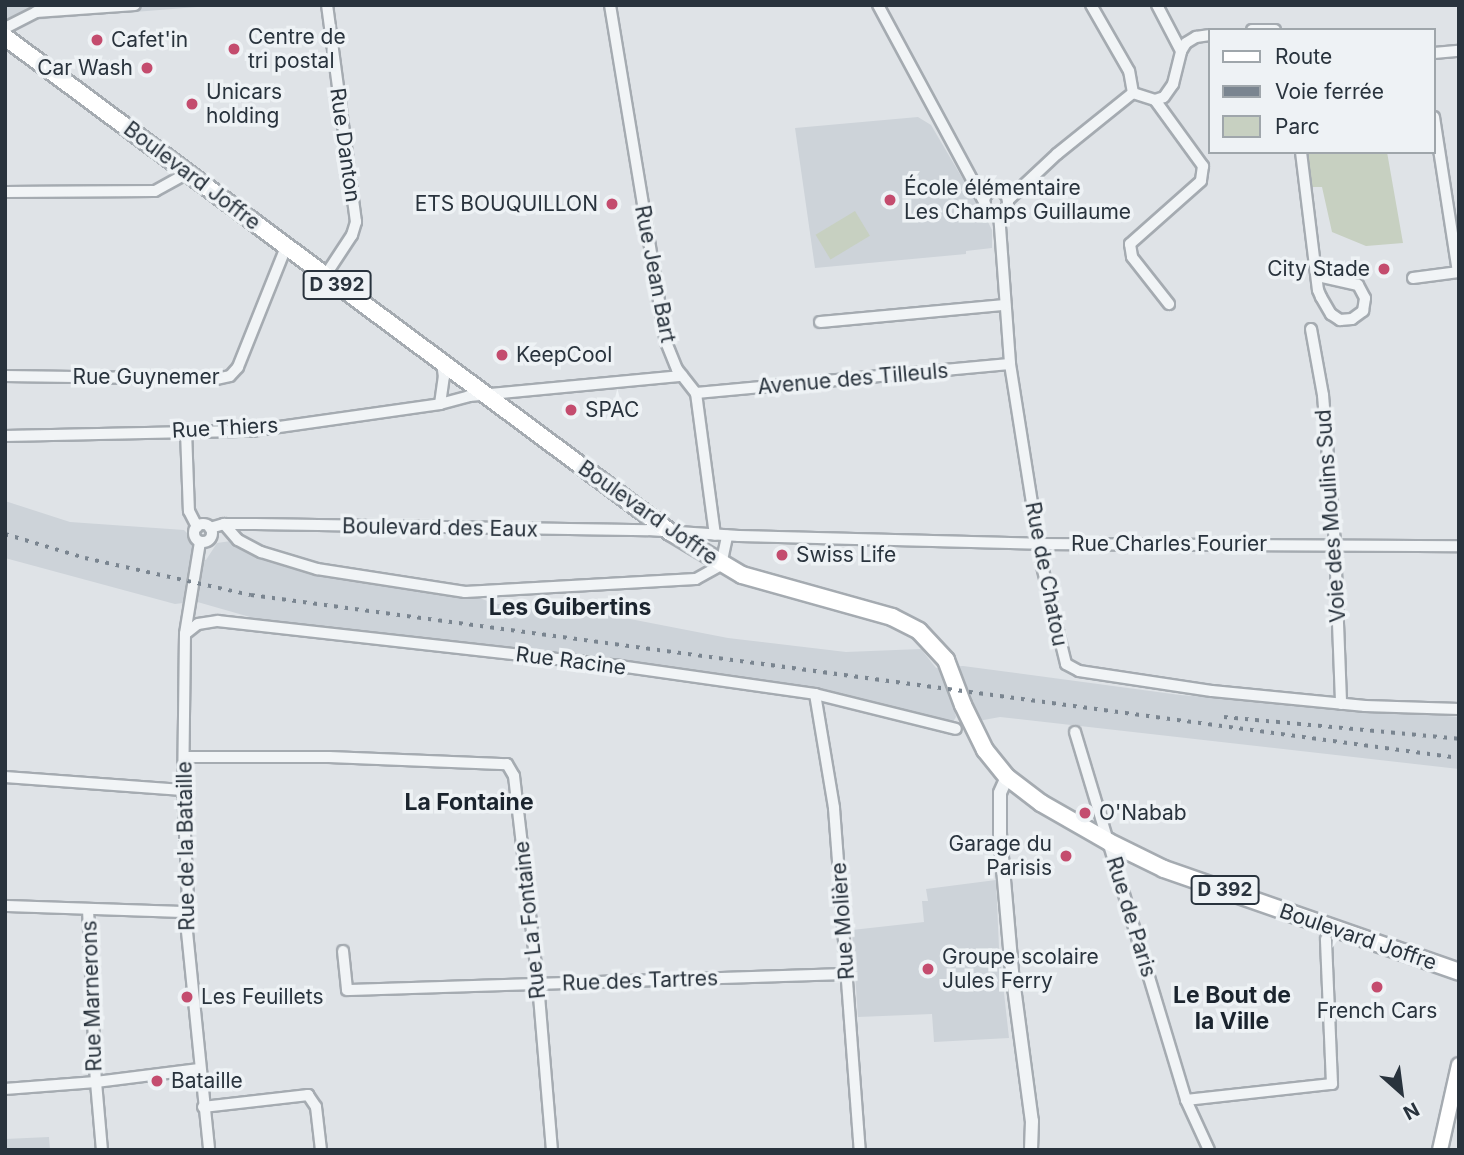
<!DOCTYPE html>
<meta charset="utf-8">
<style>
body{margin:0}
#map{position:relative;width:1464px;height:1155px;overflow:hidden;background:#dfe3e7;font-family:Inter,sans-serif}
div>[style]{position:absolute}
.built>*{inset:0;background:#cdd3d9}
.green>*{inset:0;background:#c7d0c1;transform-origin:0 0}
.roads{filter:drop-shadow(2px 0 #a5abb1) drop-shadow(-2px 0 #a5abb1) drop-shadow(0 2px #a5abb1) drop-shadow(0 -2px #a5abb1)}
.minor>*{height:10px;margin:-5px;padding:0 5px;transform-origin:5px;border-radius:5px;background:#f1f4f6}
.minor>.ring{margin:-5px;padding:0;box-sizing:content-box;background:none;border:10px solid #f1f4f6;border-radius:50%}
.tertiary>*{height:12px;margin:-6px;padding:0 6px;transform-origin:6px;border-radius:6px;background:#f1f4f6}
.secondary>*{height:14px;margin:-7px;padding:0 7px;transform-origin:7px;border-radius:7px;background:#fff}
.primary>*{height:16px;margin:-8px;padding:0 8px;transform-origin:8px;border-radius:8px;background:#fff}
.rail>*{height:3.5px;margin-top:-1.75px;transform-origin:0;background:repeating-linear-gradient(90deg,#7a8590 0 3.5px,transparent 0 10.5px)}
.dots>*{width:19px;height:19px;translate:-50% -50%;box-sizing:border-box;border:4px solid #eef2f5;border-radius:50%}
span{translate:-50% -50%;white-space:nowrap;text-align:center;line-height:1.15;-webkit-text-stroke:7px #eef2f5;paint-order:stroke}
.shield-label span{padding:2px 5px;background:#eef2f5;border:2px solid;border-radius:5px;-webkit-text-stroke-width:0}
.shield-label{font-size:19px;color:#29333d;font-weight:700}
.poi-label{font-size:21px;color:#29333d}
.left{translate:0 -50%;text-align:left}
.right{translate:-100% -50%;text-align:right}
.street-label{font-size:21px;color:#29333d}
.neighbourhood-label{font-size:23px;color:#1b242e;font-weight:700}
.frame{position:absolute;inset:0;border:7px solid #29333d;pointer-events:none}
.legend{position:absolute;left:1208px;top:28px;width:228px;height:126px;box-sizing:border-box;background:#eef2f5;border:2px solid #9fa6ab;margin:0;padding:9px 12px;list-style:none;font-size:21px;color:#29333d}
.legend li{display:flex;align-items:center;gap:14px;height:35px}
.legend b{width:35px;border:2px solid #9fa6ab}
.north{position:absolute;left:1366px;top:1057px;width:70px;height:70px;-webkit-text-stroke:5px #eef2f5;paint-order:stroke;rotate:152deg;font-size:19px;font-weight:700;line-height:28px;text-align:center;color:#29333d}
.north::after{content:'';display:block;margin:auto;width:24px;height:32px;background:#29333d;clip-path:polygon(50% 0,100% 100%,50% 72%,0 100%)}
</style>
<div id="map">
<div class="built">
<div style="clip-path:polygon(5px 5px,222px 5px,34px 20px,5px 18px)"></div>
<div style="clip-path:polygon(918px 117px,931px 125px,987px 220px,992px 230px,992px 248px,966px 251px,966px 254px,815px 268px,795px 128px)"></div>
<div style="clip-path:polygon(5px 501px,70px 522px,184px 530px,191px 537px,193px 557px,206px 560px,217px 543px,231px 541px,293px 566px,472px 595px,495px 604px,536px 606px,625px 618px,728px 638px,846px 652px,921px 649px,936px 668px,963px 666px,1180px 695px,1459px 717px,1459px 769px,1000px 717px,978px 721px,951px 694px,956px 717px,953px 722px,948px 722px,819px 690px,731px 677px,264px 621px,194px 601px,188px 589px,183px 603px,175px 604px,5px 558px)"></div>
<div style="clip-path:polygon(996px 880px,999px 948px,1009px 1038px,934px 1042px,932px 1014px,858px 1017px,852px 930px,924px 922px,922px 901px,928px 901px,926px 889px)"></div>
<div style="clip-path:polygon(49px 1137px,50px 1150px,5px 1150px,5px 1139px)"></div>
</div>
<div class="green">
<div style="clip-path:polygon(1307px 152px,1387px 152px,1403px 243px,1366px 246px,1332px 232px,1322px 187px,1312px 187px)"></div>
<div style="left:855px;top:211px;width:29px;height:46px;rotate:59deg"></div>
</div>
<div class="roads">
<div class="minor">
<div style="left:610px;top:5px;width:342px;rotate:80.6deg"></div>
<div style="left:666px;top:342px;width:29px;rotate:68deg"></div>
<div style="left:677px;top:369px;width:31px;rotate:52deg"></div>
<div style="left:696px;top:393px;width:143px;rotate:82.4deg"></div>
<div style="left:878px;top:5px;width:226px;rotate:61.7deg"></div>
<div style="left:1157px;top:5px;width:52px;rotate:62.4deg"></div>
<div style="left:5px;top:28px;width:35px;rotate:-27deg"></div>
<div style="left:36px;top:12px;width:99px;rotate:-4deg"></div>
<div style="left:1252px;top:30px;width:23px"></div>
<div style="left:1434px;top:53px;width:25px;rotate:-5deg"></div>
<div style="left:1133px;top:93px;width:23px;rotate:18deg"></div>
<div style="left:1155px;top:100px;width:82px;rotate:54deg"></div>
<div style="left:1203px;top:166px;width:15px;rotate:98deg"></div>
<div style="left:1201px;top:181px;width:95px;rotate:138.4deg"></div>
<div style="left:1130px;top:244px;width:13px;rotate:81deg"></div>
<div style="left:1132px;top:257px;width:60px;rotate:51.8deg"></div>
<div style="left:1155px;top:100px;width:9px;rotate:-18deg"></div>
<div style="left:1164px;top:97px;width:16px;rotate:-55deg"></div>
<div style="left:1173px;top:84px;width:34px;rotate:-76deg"></div>
<div style="left:1181px;top:51px;width:9px;rotate:-58deg"></div>
<div style="left:1186px;top:43px;width:12px;rotate:-31deg"></div>
<div style="left:1196px;top:37px;width:14px;rotate:-8deg"></div>
<div style="left:1434px;top:117px;width:157px;rotate:81.2deg"></div>
<div style="left:1301px;top:152px;width:139px;rotate:83deg"></div>
<div style="left:1318px;top:290px;width:8px;rotate:67deg"></div>
<div style="left:1321px;top:297px;width:20px;rotate:60deg"></div>
<div style="left:1331px;top:314px;width:11px;rotate:34deg"></div>
<div style="left:1340px;top:320px;width:12px;rotate:-5deg"></div>
<div style="left:1352px;top:319px;width:14px;rotate:-36deg"></div>
<div style="left:1363px;top:311px;width:13px;rotate:-81deg"></div>
<div style="left:1365px;top:298px;width:15px;rotate:-118deg"></div>
<div style="left:1358px;top:285px;width:42px;rotate:-167.6deg"></div>
<div class="ring" style="left:984px;top:190px;width:14px;height:14px"></div>
<div style="left:5px;top:192px;width:150px;rotate:-0.4deg"></div>
<div style="left:155px;top:191px;width:38px;rotate:-29deg"></div>
<div style="left:1008px;top:200px;width:67px;rotate:-43.2deg"></div>
<div style="left:1057px;top:154px;width:97px;rotate:-38.8deg"></div>
<div style="left:1133px;top:93px;width:22px;rotate:-100deg"></div>
<div style="left:1129px;top:71px;width:76px;rotate:-119.9deg"></div>
<div style="left:999px;top:213px;width:151px;rotate:85.8deg"></div>
<div style="left:1010px;top:364px;width:205px;rotate:81deg"></div>
<div style="left:1042px;top:566px;width:101px;rotate:76.2deg"></div>
<div style="left:1066px;top:664px;width:15px;rotate:28deg"></div>
<div style="left:1079px;top:671px;width:134px;rotate:8.6deg"></div>
<div style="left:1212px;top:691px;width:154px;rotate:5.6deg"></div>
<div style="left:1365px;top:706px;width:94px;rotate:1.8deg"></div>
<div style="left:325px;top:276px;width:49px;rotate:-56.6deg"></div>
<div style="left:352px;top:235px;width:14px;rotate:-73deg"></div>
<div style="left:356px;top:222px;width:219px;rotate:-97.6deg"></div>
<div style="left:1413px;top:278px;width:46px;rotate:-7.4deg"></div>
<div style="left:820px;top:322px;width:186px;rotate:-5.3deg"></div>
<div style="left:1311px;top:329px;width:67px;rotate:79.7deg"></div>
<div style="left:1323px;top:395px;width:150px;rotate:85.4deg"></div>
<div style="left:1335px;top:545px;width:159px;rotate:87.8deg"></div>
<div style="left:5px;top:376px;width:211px;rotate:0.8deg"></div>
<div style="left:216px;top:379px;width:14px;rotate:-12deg"></div>
<div style="left:230px;top:376px;width:12px;rotate:-48deg"></div>
<div style="left:238px;top:367px;width:129px;rotate:-68.2deg"></div>
<div style="left:696px;top:393px;width:315px;rotate:-5.3deg"></div>
<div style="left:440px;top:404px;width:27px;rotate:-82deg"></div>
<div style="left:444px;top:377px;width:14px;rotate:-98deg"></div>
<div style="left:186px;top:431px;width:80px;rotate:87.9deg"></div>
<div style="left:189px;top:511px;width:18px;rotate:63deg"></div>
<div style="left:5px;top:436px;width:246px;rotate:-1.2deg"></div>
<div style="left:251px;top:431px;width:191px;rotate:-8.1deg"></div>
<div style="left:440px;top:404px;width:30px;rotate:-15deg"></div>
<div style="left:469px;top:396px;width:214px;rotate:-5.4deg"></div>
<div style="left:224px;top:524px;width:21px;rotate:49deg"></div>
<div style="left:238px;top:540px;width:26px;rotate:28deg"></div>
<div style="left:261px;top:552px;width:59px;rotate:16.9deg"></div>
<div style="left:317px;top:569px;width:150px;rotate:8.8deg"></div>
<div style="left:465px;top:592px;width:231px;rotate:-3.2deg"></div>
<div style="left:696px;top:579px;width:29px;rotate:-29deg"></div>
<div style="left:721px;top:565px;width:30px;rotate:-78deg"></div>
<div class="ring" style="left:194px;top:524px;width:8px;height:8px"></div>
<div style="left:210px;top:528px;width:15px;rotate:-16deg"></div>
<div style="left:224px;top:524px;width:31px"></div>
<div style="left:255px;top:524px;width:393px;rotate:0.9deg"></div>
<div style="left:648px;top:530px;width:91px;rotate:3.8deg"></div>
<div style="left:739px;top:536px;width:300px;rotate:1.5deg"></div>
<div style="left:1039px;top:544px;width:420px;rotate:0.3deg"></div>
<div style="left:200px;top:542px;width:93px;rotate:99.3deg"></div>
<div style="left:185px;top:634px;width:156px;rotate:90.7deg"></div>
<div style="left:183px;top:790px;width:110px;rotate:87.4deg"></div>
<div style="left:188px;top:900px;width:12px;rotate:104deg"></div>
<div style="left:185px;top:912px;width:239px;rotate:84.2deg"></div>
<div style="left:185px;top:634px;width:16px;rotate:-38deg"></div>
<div style="left:198px;top:624px;width:20px;rotate:-9deg"></div>
<div style="left:218px;top:621px;width:404px;rotate:6.4deg"></div>
<div style="left:619px;top:666px;width:198px;rotate:8.1deg"></div>
<div style="left:815px;top:694px;width:145px;rotate:13.9deg"></div>
<div style="left:815px;top:694px;width:116px;rotate:80.5deg"></div>
<div style="left:834px;top:808px;width:343px;rotate:85.7deg"></div>
<div style="left:1075px;top:732px;width:384px;rotate:73.2deg"></div>
<div style="left:1186px;top:1100px;width:55px;rotate:65.3deg"></div>
<div style="left:184px;top:757px;width:145px"></div>
<div style="left:329px;top:757px;width:178px;rotate:2.3deg"></div>
<div style="left:507px;top:764px;width:14px;rotate:60deg"></div>
<div style="left:514px;top:776px;width:209px;rotate:83.4deg"></div>
<div style="left:538px;top:984px;width:167px;rotate:85.2deg"></div>
<div style="left:5px;top:777px;width:178px;rotate:4.2deg"></div>
<div style="left:5px;top:906px;width:180px;rotate:1.9deg"></div>
<div style="left:88px;top:909px;width:173px;rotate:87.4deg"></div>
<div style="left:96px;top:1082px;width:68px;rotate:85deg"></div>
<div style="left:343px;top:951px;width:39px;rotate:84deg"></div>
<div style="left:347px;top:990px;width:501px;rotate:-1.83deg"></div>
<div style="left:5px;top:1089px;width:91px;rotate:-4.4deg"></div>
<div style="left:96px;top:1082px;width:104px;rotate:-7.2deg"></div>
<div style="left:1186px;top:1100px;width:147px;rotate:-6.3deg"></div>
<div style="left:1332px;top:1084px;width:145px;rotate:-92.4deg"></div>
<div style="left:203px;top:1107px;width:106px;rotate:-6.5deg"></div>
<div style="left:308px;top:1095px;width:14px;rotate:56deg"></div>
<div style="left:316px;top:1107px;width:43px;rotate:83.4deg"></div>
</div>
<div class="tertiary">
<div style="left:1007px;top:777px;width:17px;rotate:114deg"></div>
<div style="left:1000px;top:793px;width:41px;rotate:90deg"></div>
<div style="left:1000px;top:834px;width:139px;rotate:85deg"></div>
<div style="left:1012px;top:972px;width:150px;rotate:82.4deg"></div>
<div style="left:1032px;top:1121px;width:29px;rotate:92deg"></div>
</div>
<div class="secondary">
<div style="left:1440px;top:1150px;width:87px;rotate:-77.4deg"></div>
</div>
<div class="primary">
<div style="left:5px;top:37px;width:829px;rotate:36.66deg"></div>
<div style="left:670px;top:532px;width:84px;rotate:30.8deg"></div>
<div style="left:742px;top:575px;width:156px;rotate:15.6deg"></div>
<div style="left:892px;top:617px;width:30px;rotate:27deg"></div>
<div style="left:919px;top:631px;width:40px;rotate:47deg"></div>
<div style="left:946px;top:660px;width:48px;rotate:69.3deg"></div>
<div style="left:963px;top:705px;width:50px;rotate:63.9deg"></div>
<div style="left:985px;top:750px;width:35px;rotate:51deg"></div>
<div style="left:1007px;top:777px;width:43px;rotate:37.4deg"></div>
<div style="left:1041px;top:803px;width:78px;rotate:29.8deg"></div>
<div style="left:1109px;top:842px;width:61px;rotate:26.1deg"></div>
<div style="left:1164px;top:869px;width:312px;rotate:19.2deg"></div>
</div>
</div>
<div class="rail">
<div style="left:5px;top:534px;width:84px;rotate:16.7deg"></div>
<div style="left:85px;top:558px;width:170px;rotate:12.6deg"></div>
<div style="left:251px;top:595px;width:1219px;rotate:7.68deg"></div>
<div style="left:1224px;top:717px;width:236px;rotate:5.3deg"></div>
</div>
<div class="dots">
<div style="left:97px;top:40px;background:#c44c6e"></div>
<div style="left:234px;top:49px;background:#c44c6e"></div>
<div style="left:147px;top:68px;background:#c44c6e"></div>
<div style="left:192px;top:104px;background:#c44c6e"></div>
<div style="left:890px;top:200px;background:#c44c6e"></div>
<div style="left:612px;top:204px;background:#c44c6e"></div>
<div style="left:1384px;top:269px;background:#c44c6e"></div>
<div style="left:502px;top:355px;background:#c44c6e"></div>
<div style="left:571px;top:410px;background:#c44c6e"></div>
<div style="left:782px;top:555px;background:#c44c6e"></div>
<div style="left:1085px;top:813px;background:#c44c6e"></div>
<div style="left:1066px;top:856px;background:#c44c6e"></div>
<div style="left:928px;top:969px;background:#c44c6e"></div>
<div style="left:1377px;top:987px;background:#c44c6e"></div>
<div style="left:187px;top:997px;background:#c44c6e"></div>
<div style="left:157px;top:1081px;background:#c44c6e"></div>
</div>
<div class="shield-label">
<span style="left:337px;top:285px">D 392</span>
<span style="left:1225px;top:890px">D 392</span>
</div>
<div class="poi-label">
<span class="left" style="left:248px;top:49px">Centre de<br>tri postal</span>
<span class="left" style="left:111px;top:40px">Cafet'in</span>
<span class="right" style="left:133px;top:68px">Car Wash</span>
<span class="left" style="left:206px;top:104px">Unicars<br>holding</span>
<span class="left" style="left:904px;top:200px">École élémentaire<br>Les Champs Guillaume</span>
<span class="right" style="left:598px;top:204px">ETS BOUQUILLON</span>
<span class="right" style="left:1370px;top:269px">City Stade</span>
<span class="left" style="left:516px;top:355px">KeepCool</span>
<span class="left" style="left:585px;top:410px">SPAC</span>
<span class="left" style="left:796px;top:555px">Swiss Life</span>
<span class="left" style="left:1099px;top:813px">O'Nabab</span>
<span class="right" style="left:1052px;top:856px">Garage du<br>Parisis</span>
<span class="left" style="left:942px;top:969px">Groupe scolaire<br>Jules Ferry</span>
<span class="left" style="left:201px;top:997px">Les Feuillets</span>
<span style="left:1377px;top:1011px">French Cars</span>
<span class="left" style="left:171px;top:1081px">Bataille</span>
</div>
<div class="street-label">
<span style="left:345px;top:145px;rotate:82deg">Rue Danton</span>
<span style="left:192px;top:176px;rotate:37deg">Boulevard Joffre</span>
<span style="left:655px;top:274px;rotate:79deg">Rue Jean Bart</span>
<span style="left:146px;top:377px">Rue Guynemer</span>
<span style="left:853px;top:379px;rotate:-5deg">Avenue des Tilleuls</span>
<span style="left:225px;top:428px;rotate:-3deg">Rue Thiers</span>
<span style="left:648px;top:513px;rotate:35deg">Boulevard Joffre</span>
<span style="left:1331px;top:516px;rotate:-94deg">Voie des Moulins Sud</span>
<span style="left:440px;top:528px;rotate:1deg">Boulevard des Eaux</span>
<span style="left:1169px;top:544px">Rue Charles Fourier</span>
<span style="left:1046px;top:574px;rotate:79deg">Rue de Chatou</span>
<span style="left:571px;top:661px;rotate:7deg">Rue Racine</span>
<span style="left:186px;top:846px;rotate:-91deg">Rue de la Bataille</span>
<span style="left:1131px;top:917px;rotate:73deg">Rue de Paris</span>
<span style="left:530px;top:920px;rotate:-96deg">Rue La Fontaine</span>
<span style="left:843px;top:921px;rotate:-94deg">Rue Molière</span>
<span style="left:1358px;top:937px;rotate:19deg">Boulevard Joffre</span>
<span style="left:640px;top:981px;rotate:-2deg">Rue des Tartres</span>
<span style="left:92px;top:996px;rotate:-92deg">Rue Marnerons</span>
</div>
<div class="neighbourhood-label">
<span style="left:570px;top:607px">Les Guibertins</span>
<span style="left:469px;top:802px">La Fontaine</span>
<span style="left:1232px;top:1008px">Le Bout de<br>la Ville</span>
</div>
<div class="frame"></div>
<ul class="legend">
<li><b style="height:9px;background:#fff"></b>Route</li>
<li><b style="height:9px;background:#7a8590"></b>Voie ferrée</li>
<li><b style="height:19px;background:#c7d0c1"></b>Parc</li>
</ul>
<div class="north">N</div>
</div>
